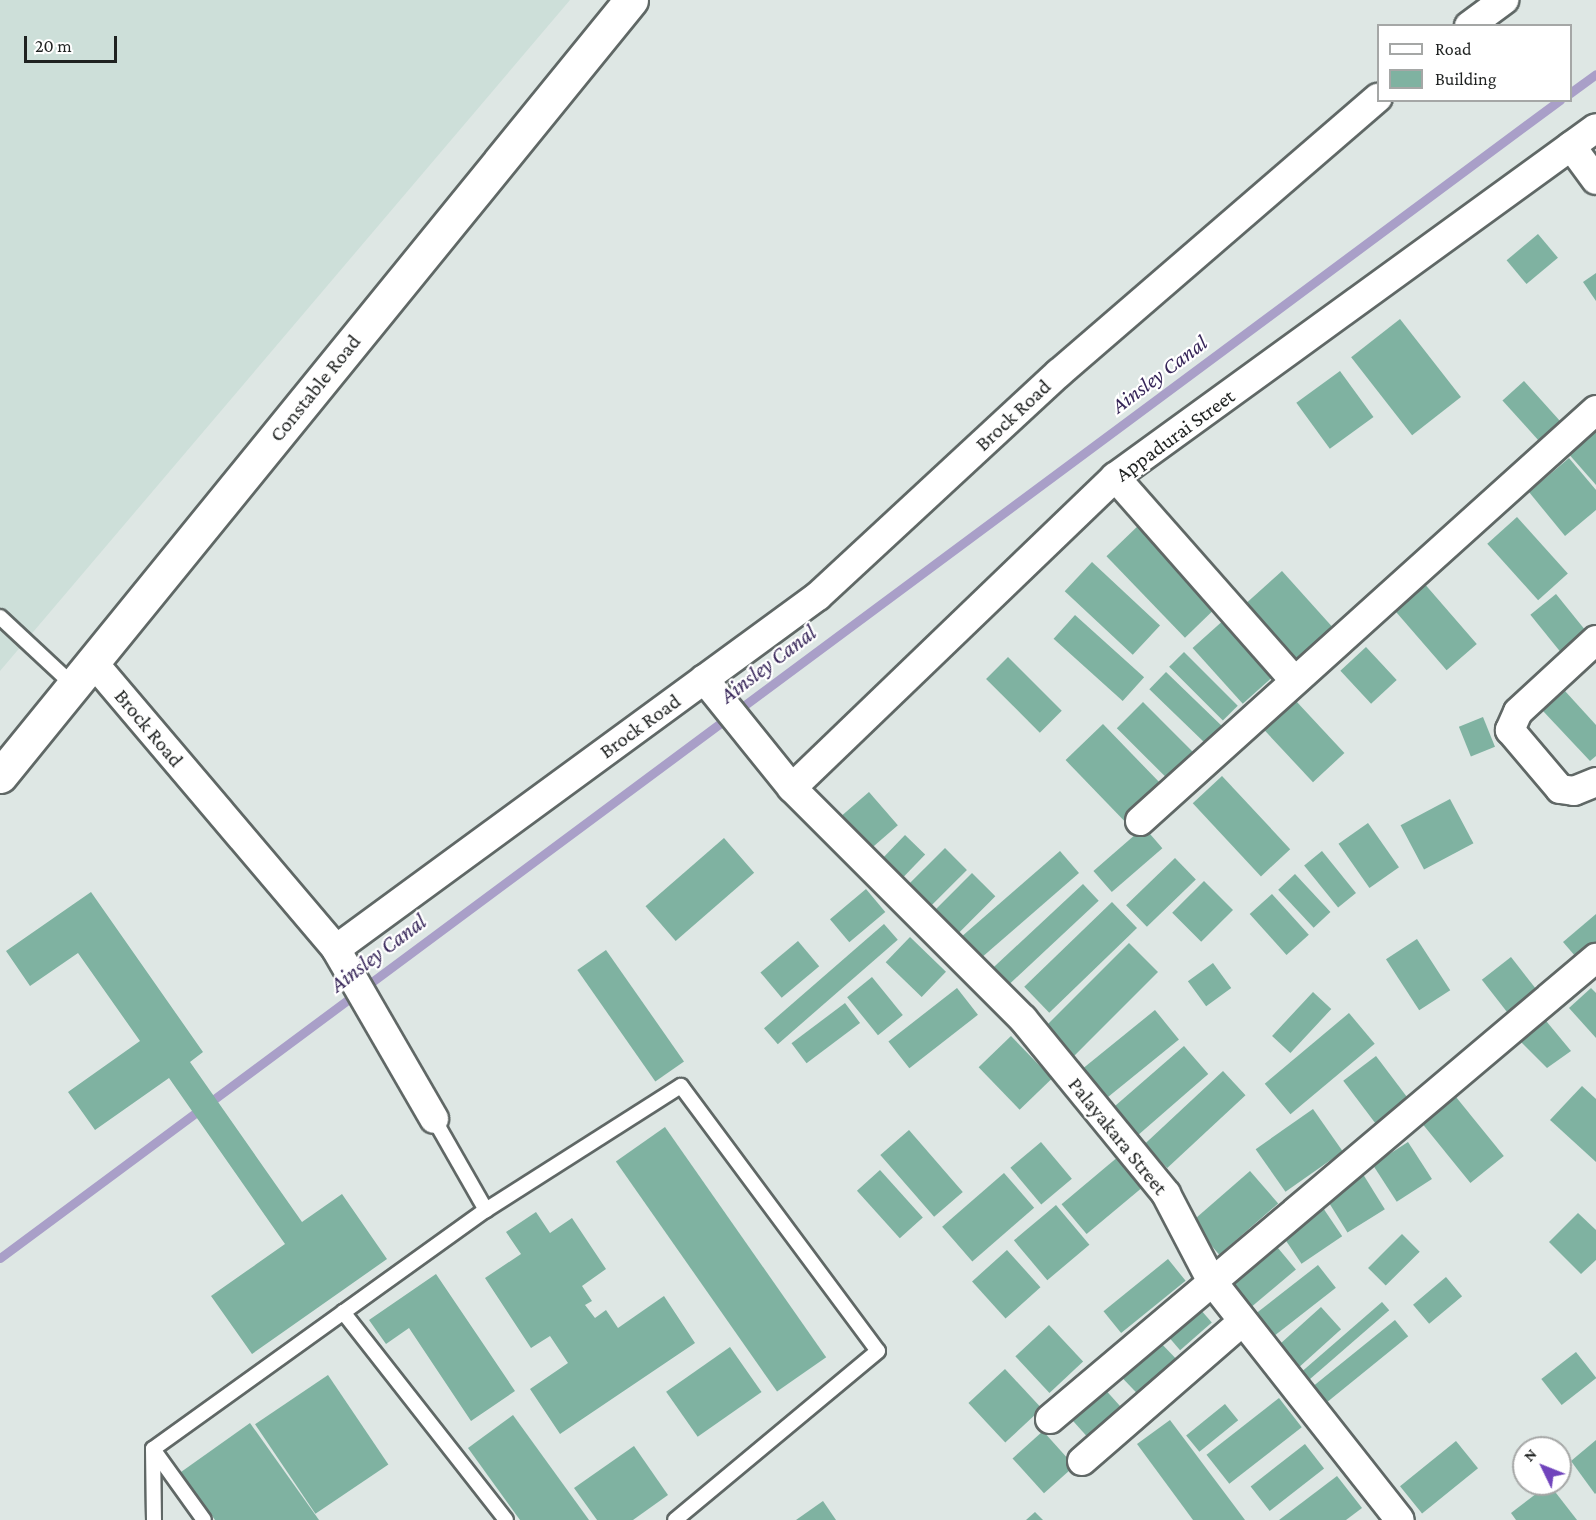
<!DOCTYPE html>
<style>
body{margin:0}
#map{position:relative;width:1596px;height:1520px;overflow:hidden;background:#dee7e4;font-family:"Crimson Pro",serif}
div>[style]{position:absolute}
.built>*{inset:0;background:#cddfd9}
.stream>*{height:9px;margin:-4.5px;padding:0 4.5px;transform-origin:4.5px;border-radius:4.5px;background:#a99fc8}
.building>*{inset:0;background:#7fb2a1;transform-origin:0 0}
.roads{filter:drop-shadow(2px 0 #606866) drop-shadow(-2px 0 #606866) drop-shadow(0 2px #606866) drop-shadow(0 -2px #606866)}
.lane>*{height:14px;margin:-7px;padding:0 7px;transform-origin:7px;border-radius:7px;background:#fff}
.street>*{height:28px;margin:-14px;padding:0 14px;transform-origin:14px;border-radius:14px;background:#fff}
.secondary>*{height:33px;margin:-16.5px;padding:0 16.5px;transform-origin:16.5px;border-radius:16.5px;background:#fff}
span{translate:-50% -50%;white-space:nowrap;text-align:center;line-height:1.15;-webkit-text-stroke:4.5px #fff;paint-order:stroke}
.street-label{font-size:21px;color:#1f2221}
.water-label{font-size:22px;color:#372659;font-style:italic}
.legend{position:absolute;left:1377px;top:24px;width:195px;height:78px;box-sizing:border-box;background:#fff;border:2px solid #a5a7a6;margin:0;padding:8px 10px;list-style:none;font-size:18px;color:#1f2221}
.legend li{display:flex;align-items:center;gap:12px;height:30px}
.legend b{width:30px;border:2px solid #a5a7a6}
.north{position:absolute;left:1512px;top:1436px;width:60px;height:60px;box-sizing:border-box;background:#fff;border:2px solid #a5a7a6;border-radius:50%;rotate:313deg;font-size:16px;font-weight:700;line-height:24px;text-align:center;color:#1f2221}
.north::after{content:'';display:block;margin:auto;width:21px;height:27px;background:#7044bc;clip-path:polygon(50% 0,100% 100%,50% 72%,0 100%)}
.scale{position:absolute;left:24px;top:36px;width:93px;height:27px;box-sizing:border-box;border:3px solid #1f2221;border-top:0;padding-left:8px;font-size:18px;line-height:21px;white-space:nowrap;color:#1f2221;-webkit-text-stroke:4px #fff;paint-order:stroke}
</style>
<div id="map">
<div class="built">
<div style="clip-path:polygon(0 0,570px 0,0 671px)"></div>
</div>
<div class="stream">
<div style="left:1570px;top:93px;width:32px;rotate:-36deg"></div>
<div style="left:0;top:1258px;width:1943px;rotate:-36.59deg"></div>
</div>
<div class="building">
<div style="left:1538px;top:234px;width:31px;height:41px;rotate:50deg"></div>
<div style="clip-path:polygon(1596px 273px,1596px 301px,1583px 282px)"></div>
<div style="left:1400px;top:319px;width:99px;height:62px;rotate:52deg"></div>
<div style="left:1340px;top:371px;width:57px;height:54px;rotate:54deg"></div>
<div style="left:1524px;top:381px;width:71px;height:29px;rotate:48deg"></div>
<div style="clip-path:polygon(1596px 427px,1596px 485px,1567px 452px)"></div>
<div style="clip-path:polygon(1569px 458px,1596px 490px,1596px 510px,1565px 536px,1529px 492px)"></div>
<div style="left:1517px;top:517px;width:76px;height:40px;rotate:48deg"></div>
<div style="left:1141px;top:523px;width:113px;height:48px;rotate:46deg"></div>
<div style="left:1092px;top:562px;width:93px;height:40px;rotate:43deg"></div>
<div style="left:1282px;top:571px;width:79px;height:52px;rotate:48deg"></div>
<div style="left:1423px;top:582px;width:82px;height:40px;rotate:49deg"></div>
<div style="left:1556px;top:594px;width:53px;height:33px;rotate:51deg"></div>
<div style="left:1075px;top:615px;width:93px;height:32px;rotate:42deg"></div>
<div style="left:1226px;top:618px;width:75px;height:45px;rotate:48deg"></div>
<div style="left:1366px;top:647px;width:45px;height:35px;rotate:47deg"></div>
<div style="left:1184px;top:652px;width:76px;height:21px;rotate:45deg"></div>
<div style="left:1008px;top:657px;width:76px;height:31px;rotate:45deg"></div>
<div style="left:1166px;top:672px;width:82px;height:24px;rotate:44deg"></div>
<div style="clip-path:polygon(1565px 691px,1596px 725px,1596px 756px,1590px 761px,1543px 711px)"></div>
<div style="left:1296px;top:701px;width:71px;height:43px;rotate:47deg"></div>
<div style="left:1143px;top:702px;width:72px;height:37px;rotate:45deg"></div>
<div style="left:1483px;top:717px;width:32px;height:26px;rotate:68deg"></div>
<div style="left:1103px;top:724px;width:86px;height:52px;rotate:46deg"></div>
<div style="left:1222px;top:776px;width:100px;height:40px;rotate:47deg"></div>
<div style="left:869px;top:792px;width:44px;height:42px;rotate:49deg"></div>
<div style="left:1450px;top:799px;width:50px;height:56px;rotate:62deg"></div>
<div style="left:1368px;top:823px;width:54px;height:36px;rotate:55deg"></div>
<div style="left:1144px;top:827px;width:28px;height:67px;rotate:49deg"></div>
<div style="left:905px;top:835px;width:28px;height:35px;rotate:44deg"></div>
<div style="left:724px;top:838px;width:46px;height:104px;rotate:49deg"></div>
<div style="left:945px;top:848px;width:31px;height:57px;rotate:45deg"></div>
<div style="left:1060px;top:851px;width:29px;height:139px;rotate:49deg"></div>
<div style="left:1322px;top:851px;width:54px;height:23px;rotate:51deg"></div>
<div style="left:1175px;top:858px;width:30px;height:68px;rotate:46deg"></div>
<div style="left:972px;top:873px;width:33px;height:55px;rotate:45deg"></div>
<div style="left:1295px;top:874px;width:52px;height:23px;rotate:47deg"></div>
<div style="left:1204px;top:881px;width:41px;height:45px;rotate:45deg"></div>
<div style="left:1083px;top:884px;width:23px;height:127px;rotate:47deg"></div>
<div style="left:866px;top:889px;width:30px;height:47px;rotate:50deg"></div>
<div style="clip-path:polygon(91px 892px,203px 1052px,190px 1062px,302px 1222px,342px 1194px,387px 1259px,252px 1354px,211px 1296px,285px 1244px,169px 1078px,95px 1130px,68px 1092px,140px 1041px,78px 953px,30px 986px,6px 951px)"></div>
<div style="left:1272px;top:894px;width:55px;height:30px;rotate:48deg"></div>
<div style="left:1112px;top:902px;width:36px;height:122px;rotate:46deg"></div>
<div style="clip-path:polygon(1596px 914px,1596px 952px,1582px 964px,1563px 942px)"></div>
<div style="left:884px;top:924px;width:21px;height:159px;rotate:49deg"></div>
<div style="left:910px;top:937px;width:50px;height:35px;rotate:44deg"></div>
<div style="left:1417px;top:939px;width:61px;height:37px;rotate:57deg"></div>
<div style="left:798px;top:941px;width:33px;height:49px;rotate:50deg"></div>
<div style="left:1129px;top:943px;width:41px;height:124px;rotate:45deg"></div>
<div style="left:606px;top:950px;width:136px;height:35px;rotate:55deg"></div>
<div style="left:1511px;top:957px;width:49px;height:37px;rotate:52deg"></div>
<div style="left:1213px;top:963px;width:31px;height:31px;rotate:54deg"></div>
<div style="left:872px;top:977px;width:49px;height:32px;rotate:51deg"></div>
<div style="left:957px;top:988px;width:34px;height:87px;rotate:52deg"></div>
<div style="clip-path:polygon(1591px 988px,1596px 993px,1596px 1038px,1569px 1008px)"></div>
<div style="left:1313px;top:992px;width:25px;height:60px;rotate:43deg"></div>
<div style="left:845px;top:1003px;width:25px;height:67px;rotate:53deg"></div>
<div style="left:1155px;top:1010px;width:38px;height:96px;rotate:51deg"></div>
<div style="left:1349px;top:1013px;width:40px;height:110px;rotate:50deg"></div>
<div style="clip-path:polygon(1542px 1016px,1571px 1051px,1547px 1068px,1517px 1038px)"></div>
<div style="left:1011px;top:1036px;width:59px;height:45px;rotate:46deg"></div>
<div style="left:1184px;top:1046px;width:37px;height:96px;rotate:49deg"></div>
<div style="left:1376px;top:1056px;width:59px;height:41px;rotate:53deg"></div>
<div style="left:1223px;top:1071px;width:33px;height:107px;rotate:47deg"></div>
<div style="clip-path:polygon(1582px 1086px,1596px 1099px,1596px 1162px,1550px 1120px)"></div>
<div style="left:1456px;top:1097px;width:76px;height:43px;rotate:51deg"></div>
<div style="left:1313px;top:1109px;width:52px;height:70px;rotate:55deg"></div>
<div style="left:665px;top:1127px;width:281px;height:60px;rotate:55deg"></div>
<div style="left:909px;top:1130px;width:82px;height:38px;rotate:49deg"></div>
<div style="left:1041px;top:1142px;width:48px;height:40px;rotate:50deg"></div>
<div style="left:1408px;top:1142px;width:44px;height:42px;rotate:57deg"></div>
<div style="left:1119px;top:1156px;width:39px;height:75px;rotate:50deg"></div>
<div style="left:880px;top:1170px;width:64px;height:31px;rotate:48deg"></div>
<div style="left:1250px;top:1171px;width:43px;height:78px;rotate:49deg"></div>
<div style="left:1361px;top:1171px;width:45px;height:44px;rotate:58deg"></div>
<div style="left:1004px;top:1173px;width:46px;height:82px;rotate:49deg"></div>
<div style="left:1317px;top:1199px;width:45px;height:49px;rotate:56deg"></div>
<div style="left:1056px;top:1205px;width:52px;height:55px;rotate:50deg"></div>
<div style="clip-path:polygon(536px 1212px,550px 1233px,572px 1218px,606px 1269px,582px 1286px,592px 1301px,585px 1305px,595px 1318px,606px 1310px,618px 1328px,664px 1296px,695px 1343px,560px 1434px,530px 1389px,568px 1363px,550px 1336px,531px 1348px,485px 1278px,521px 1254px,506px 1232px)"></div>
<div style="clip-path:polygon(1578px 1213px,1596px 1230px,1596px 1260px,1581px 1274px,1549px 1242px)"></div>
<div style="left:1402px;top:1234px;width:25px;height:48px;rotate:45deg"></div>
<div style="left:1267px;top:1235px;width:45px;height:61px;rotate:50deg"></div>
<div style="left:1007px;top:1250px;width:50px;height:47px;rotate:48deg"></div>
<div style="left:1168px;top:1259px;width:28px;height:83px;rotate:51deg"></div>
<div style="left:1318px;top:1265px;width:29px;height:78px;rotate:52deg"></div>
<div style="clip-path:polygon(436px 1274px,515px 1391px,471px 1421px,409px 1328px,386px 1344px,369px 1320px)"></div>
<div style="left:1446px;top:1277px;width:25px;height:43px;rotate:50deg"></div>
<div style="left:1382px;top:1302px;width:11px;height:111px;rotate:49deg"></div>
<div style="left:1321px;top:1307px;width:30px;height:63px;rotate:48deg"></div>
<div style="left:1200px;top:1309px;width:18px;height:42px;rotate:49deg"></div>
<div style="left:1395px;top:1320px;width:21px;height:107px;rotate:51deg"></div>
<div style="left:1049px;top:1325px;width:50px;height:46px;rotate:47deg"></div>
<div style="left:1155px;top:1337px;width:39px;height:52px;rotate:46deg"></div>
<div style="left:730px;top:1347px;width:55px;height:78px;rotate:55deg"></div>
<div style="left:1576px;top:1352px;width:33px;height:44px;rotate:52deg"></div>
<div style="left:1005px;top:1369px;width:54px;height:50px;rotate:47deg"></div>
<div style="left:328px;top:1375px;width:108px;height:88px;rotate:56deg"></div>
<div style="left:1102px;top:1386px;width:39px;height:45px;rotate:48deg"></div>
<div style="left:1279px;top:1398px;width:37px;height:92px;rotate:52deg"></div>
<div style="left:1225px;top:1404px;width:21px;height:50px;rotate:51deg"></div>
<div style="clip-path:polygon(513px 1415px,589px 1520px,520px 1520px,468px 1448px)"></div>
<div style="clip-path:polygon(1170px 1420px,1245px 1520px,1193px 1520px,1137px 1444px)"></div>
<div style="clip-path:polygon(250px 1423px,319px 1520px,215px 1520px,181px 1472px)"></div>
<div style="left:1043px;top:1431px;width:47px;height:41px;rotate:48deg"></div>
<div style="clip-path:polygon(1596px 1440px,1596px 1493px,1595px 1494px,1571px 1461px)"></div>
<div style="left:1456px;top:1441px;width:35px;height:72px;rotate:51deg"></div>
<div style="left:1305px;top:1444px;width:31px;height:69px;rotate:52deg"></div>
<div style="clip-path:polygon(634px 1446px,668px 1495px,633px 1520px,597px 1520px,574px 1488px)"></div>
<div style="clip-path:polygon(1337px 1476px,1362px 1508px,1346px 1520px,1279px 1520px)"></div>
<div style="clip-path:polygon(1549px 1484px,1577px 1520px,1516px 1520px,1511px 1513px)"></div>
<div style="clip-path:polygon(823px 1501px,836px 1520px,796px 1520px)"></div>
<div style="clip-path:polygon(1035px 1512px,1043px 1520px,1026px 1520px)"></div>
</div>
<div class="roads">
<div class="lane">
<div style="left:0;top:617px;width:100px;rotate:43deg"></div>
<div style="left:434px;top:1119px;width:105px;rotate:60.3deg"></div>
<div style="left:343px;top:1312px;width:264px;rotate:51.9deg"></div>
<div style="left:153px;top:1449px;width:410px;rotate:-35.7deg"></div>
<div style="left:486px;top:1210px;width:231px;rotate:-32.5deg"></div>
<div style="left:681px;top:1086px;width:330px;rotate:53.4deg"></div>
<div style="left:878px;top:1351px;width:264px;rotate:140.2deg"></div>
<div style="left:153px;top:1449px;width:87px;rotate:54.3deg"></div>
<div style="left:153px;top:1449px;width:71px;rotate:89.2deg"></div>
</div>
<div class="street">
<div style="left:1469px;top:26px;width:44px;rotate:-36.6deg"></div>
<div style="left:1571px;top:146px;width:42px;rotate:53.7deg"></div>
<div style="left:1115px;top:477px;width:271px;rotate:48.6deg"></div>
<div style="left:1596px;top:640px;width:106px;rotate:137.3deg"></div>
<div style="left:1518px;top:712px;width:20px;rotate:114deg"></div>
<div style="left:1510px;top:730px;width:77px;rotate:49.7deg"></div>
<div style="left:1560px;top:789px;width:14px;rotate:8deg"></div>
<div style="left:1574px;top:791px;width:24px;rotate:-22deg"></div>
<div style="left:92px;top:661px;width:377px;rotate:49.7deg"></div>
<div style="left:336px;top:949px;width:597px;rotate:-36.22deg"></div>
<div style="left:818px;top:596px;width:328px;rotate:-42.8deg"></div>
<div style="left:1059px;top:373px;width:421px;rotate:-40.8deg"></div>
<div style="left:704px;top:679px;width:140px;rotate:51.1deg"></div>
<div style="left:792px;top:788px;width:327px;rotate:45deg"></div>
<div style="left:1023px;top:1019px;width:226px;rotate:50.7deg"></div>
<div style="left:1166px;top:1194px;width:97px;rotate:62.4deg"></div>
<div style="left:1211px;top:1280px;width:305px;rotate:51.8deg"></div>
<div style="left:792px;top:788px;width:448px;rotate:-43.9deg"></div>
<div style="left:1115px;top:477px;width:594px;rotate:-35.96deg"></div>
<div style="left:1140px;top:821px;width:614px;rotate:-42.03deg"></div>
<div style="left:336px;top:949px;width:196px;rotate:60deg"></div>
<div style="left:1050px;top:1419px;width:715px;rotate:-40.18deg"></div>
<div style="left:1082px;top:1461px;width:213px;rotate:-41deg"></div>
</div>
<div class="secondary">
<div style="left:0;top:776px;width:1000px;rotate:-50.88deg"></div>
</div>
</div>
<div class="street-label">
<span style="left:315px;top:388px;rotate:-51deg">Constable Road</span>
<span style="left:1013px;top:415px;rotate:-43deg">Brock Road</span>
<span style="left:1175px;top:435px;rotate:-36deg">Appadurai Street</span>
<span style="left:640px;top:726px;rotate:-36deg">Brock Road</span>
<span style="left:149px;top:728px;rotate:50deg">Brock Road</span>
<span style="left:1118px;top:1136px;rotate:51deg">Palayakara Street</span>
</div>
<div class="water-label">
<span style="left:1159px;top:374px;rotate:-37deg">Ainsley Canal</span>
<span style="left:768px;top:664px;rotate:-37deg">Ainsley Canal</span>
<span style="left:378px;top:953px;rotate:-37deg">Ainsley Canal</span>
</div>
<ul class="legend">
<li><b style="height:8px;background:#fff"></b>Road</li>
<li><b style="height:16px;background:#7fb2a1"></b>Building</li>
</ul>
<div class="north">N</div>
<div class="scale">20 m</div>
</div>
